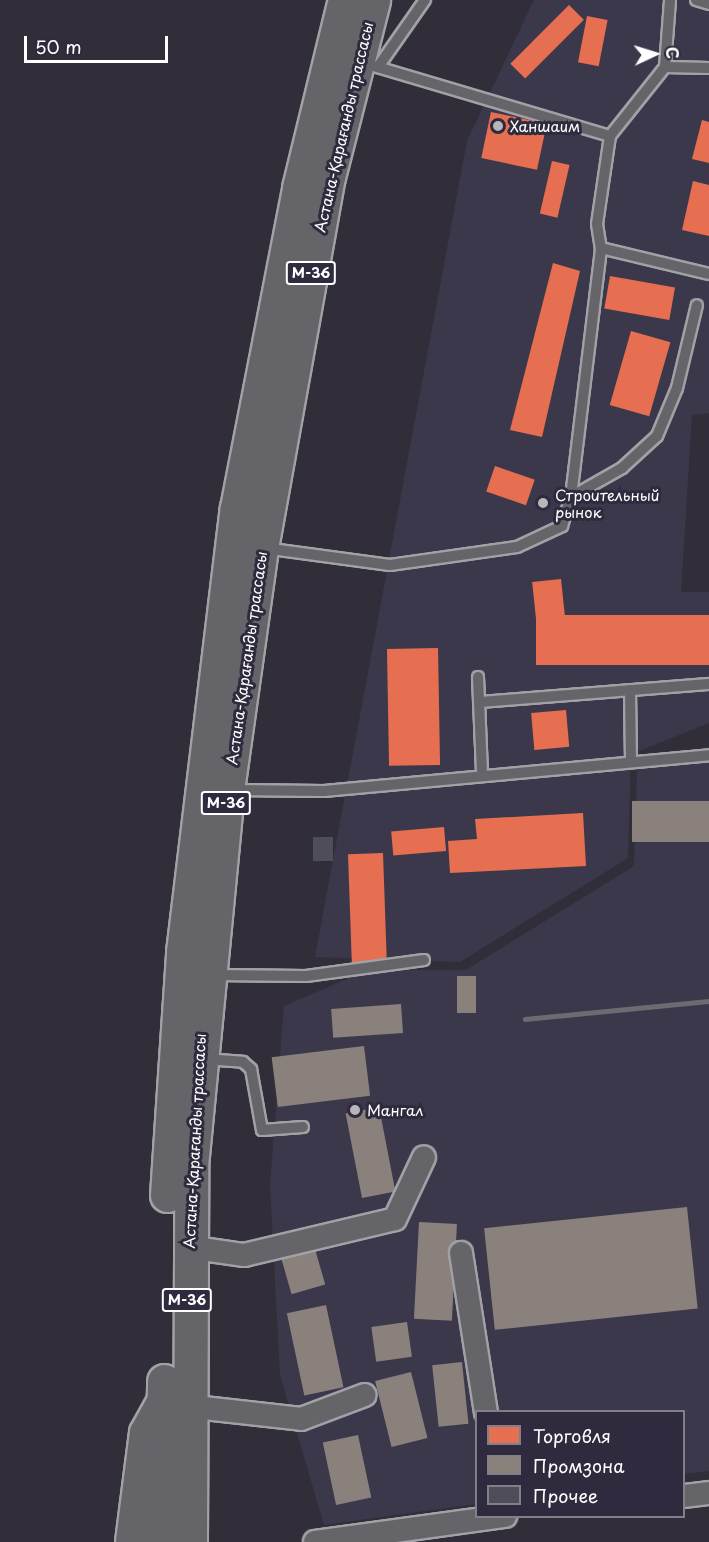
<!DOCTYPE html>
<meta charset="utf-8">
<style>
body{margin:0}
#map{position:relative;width:709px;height:1542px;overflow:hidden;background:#312e39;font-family:"Playpen Sans",sans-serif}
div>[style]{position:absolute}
.built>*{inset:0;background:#3c384c}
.shops>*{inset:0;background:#e76f51;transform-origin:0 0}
.industry>*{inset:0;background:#8a817c;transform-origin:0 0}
.building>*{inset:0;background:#4f4d57;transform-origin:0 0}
.roads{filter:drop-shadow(2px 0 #a2a1a6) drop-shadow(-2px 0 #a2a1a6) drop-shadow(0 2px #a2a1a6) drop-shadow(0 -2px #a2a1a6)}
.service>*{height:10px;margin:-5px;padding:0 5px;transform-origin:5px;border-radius:5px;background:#656469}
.minor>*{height:22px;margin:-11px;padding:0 11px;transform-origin:11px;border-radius:11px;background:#656469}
.secondary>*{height:32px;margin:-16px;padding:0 16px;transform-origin:16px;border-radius:16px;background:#656469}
.primary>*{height:33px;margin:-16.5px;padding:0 16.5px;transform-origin:16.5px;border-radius:16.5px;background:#656469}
.rail>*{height:4.5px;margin:-2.25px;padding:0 2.25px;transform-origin:2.25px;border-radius:2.25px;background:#6d6b71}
.dots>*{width:16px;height:16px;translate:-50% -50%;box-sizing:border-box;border:3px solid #2f2a3d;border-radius:50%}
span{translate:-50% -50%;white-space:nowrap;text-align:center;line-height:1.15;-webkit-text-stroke:6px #2f2a3d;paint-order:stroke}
.shield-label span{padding:2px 4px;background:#2f2a3d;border:2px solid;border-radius:4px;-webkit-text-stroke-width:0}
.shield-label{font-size:14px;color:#fff;font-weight:700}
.poi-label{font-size:15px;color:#fff}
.left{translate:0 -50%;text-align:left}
.street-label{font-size:15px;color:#fff}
.legend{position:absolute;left:475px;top:1410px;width:210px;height:108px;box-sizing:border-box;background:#2f2a3d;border:2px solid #827f8b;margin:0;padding:8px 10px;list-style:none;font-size:18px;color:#fff}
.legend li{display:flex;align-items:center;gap:12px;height:30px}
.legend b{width:30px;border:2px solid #827f8b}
.north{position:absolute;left:625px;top:24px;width:60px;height:60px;-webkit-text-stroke:4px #2f2a3d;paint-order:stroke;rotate:86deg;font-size:16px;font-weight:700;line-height:24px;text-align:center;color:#fff}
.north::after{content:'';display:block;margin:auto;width:21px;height:27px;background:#fff;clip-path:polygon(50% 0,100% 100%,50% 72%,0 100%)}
.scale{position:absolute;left:24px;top:36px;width:144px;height:27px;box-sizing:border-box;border:3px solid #fff;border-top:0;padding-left:8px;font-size:18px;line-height:21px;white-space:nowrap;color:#fff;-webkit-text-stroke:4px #2f2a3d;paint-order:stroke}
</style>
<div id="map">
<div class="built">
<div style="clip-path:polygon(534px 0,709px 0,709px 413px,692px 415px,681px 592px,709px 592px,709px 723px,631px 754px,628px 858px,460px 962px,315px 957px,467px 141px)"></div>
<div style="clip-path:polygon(709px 747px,709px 1471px,684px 1474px,684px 1412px,476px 1412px,476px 1504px,324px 1525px,280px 1375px,270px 1185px,284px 1006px,368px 970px,466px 970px,634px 866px,637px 770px)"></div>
</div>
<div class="shops">
<div style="left:569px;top:5px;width:21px;height:83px;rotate:45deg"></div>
<div style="left:587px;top:16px;width:21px;height:47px;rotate:11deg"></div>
<div style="left:491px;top:112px;width:57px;height:47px;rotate:12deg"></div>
<div style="clip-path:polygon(702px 120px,709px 122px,709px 163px,692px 159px)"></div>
<div style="left:552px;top:161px;width:18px;height:54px;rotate:13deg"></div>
<div style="clip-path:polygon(693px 181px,709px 185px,709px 236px,682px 230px)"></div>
<div style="clip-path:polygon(553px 263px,580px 271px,542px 437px,510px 430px)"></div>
<div style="left:610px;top:276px;width:66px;height:33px;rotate:10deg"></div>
<div style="left:631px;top:331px;width:41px;height:77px;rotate:16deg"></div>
<div style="left:495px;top:466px;width:42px;height:27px;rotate:19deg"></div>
<div style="left:561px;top:579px;width:37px;height:29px;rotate:84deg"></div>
<div style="left:709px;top:615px;width:50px;height:173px;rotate:90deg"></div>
<div style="left:438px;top:648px;width:117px;height:51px;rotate:89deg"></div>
<div style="left:566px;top:710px;width:37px;height:35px;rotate:85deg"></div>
<div style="clip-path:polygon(583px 813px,586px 866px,450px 873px,448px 841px,477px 839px,475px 819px)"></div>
<div style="left:444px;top:827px;width:24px;height:53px;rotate:85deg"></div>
<div style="left:383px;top:853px;width:111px;height:35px;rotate:88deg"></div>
</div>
<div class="industry">
<div style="left:709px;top:801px;width:41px;height:77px;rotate:90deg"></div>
<div style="left:457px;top:976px;width:19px;height:37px"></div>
<div style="left:401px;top:1004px;width:29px;height:70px;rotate:86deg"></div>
<div style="left:364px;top:1046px;width:50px;height:93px;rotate:83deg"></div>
<div style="left:379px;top:1107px;width:86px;height:34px;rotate:79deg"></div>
<div style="left:687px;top:1207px;width:102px;height:204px;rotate:84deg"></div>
<div style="left:419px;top:1222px;width:38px;height:97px;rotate:3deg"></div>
<div style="left:315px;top:1249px;width:37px;height:35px;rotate:74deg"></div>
<div style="left:326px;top:1305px;width:84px;height:40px;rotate:78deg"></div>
<div style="left:407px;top:1322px;width:35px;height:36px;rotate:82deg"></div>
<div style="left:462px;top:1362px;width:62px;height:30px;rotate:84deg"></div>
<div style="left:411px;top:1372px;width:68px;height:37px;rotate:76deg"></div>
<div style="left:358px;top:1435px;width:64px;height:36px;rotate:78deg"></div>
</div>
<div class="building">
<div style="left:313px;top:837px;width:20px;height:24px"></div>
</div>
<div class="roads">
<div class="service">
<div style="left:696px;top:0;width:14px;rotate:17deg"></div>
<div style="left:360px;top:62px;width:261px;rotate:16.5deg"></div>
<div style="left:610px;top:136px;width:89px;rotate:98.4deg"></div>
<div style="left:597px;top:224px;width:24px;rotate:81deg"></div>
<div style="left:601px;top:248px;width:111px;rotate:13.5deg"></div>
<div style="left:378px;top:67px;width:82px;rotate:-55deg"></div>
<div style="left:665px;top:67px;width:67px;rotate:-85.7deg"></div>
<div style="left:610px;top:136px;width:88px;rotate:-51.4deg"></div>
<div style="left:665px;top:67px;width:44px;rotate:1.3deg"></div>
<div style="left:571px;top:497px;width:251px;rotate:-83.1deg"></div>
<div style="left:264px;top:548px;width:127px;rotate:7.7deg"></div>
<div style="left:390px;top:565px;width:128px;rotate:-8.1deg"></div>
<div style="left:517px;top:547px;width:50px;rotate:-25deg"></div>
<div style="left:562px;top:526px;width:30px;rotate:-73deg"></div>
<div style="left:571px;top:497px;width:59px;rotate:-29.6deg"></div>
<div style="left:622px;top:468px;width:47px;rotate:-42.4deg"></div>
<div style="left:657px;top:436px;width:52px;rotate:-67.4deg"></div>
<div style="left:677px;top:388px;width:85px;rotate:-76.5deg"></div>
<div style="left:478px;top:677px;width:96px;rotate:87.6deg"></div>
<div style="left:630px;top:690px;width:72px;rotate:89.2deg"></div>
<div style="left:479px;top:702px;width:231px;rotate:-4.5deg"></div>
<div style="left:231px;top:790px;width:93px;rotate:0.6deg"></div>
<div style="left:324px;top:791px;width:387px;rotate:-5.3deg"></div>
<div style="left:213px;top:975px;width:93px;rotate:0.6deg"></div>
<div style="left:306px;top:976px;width:119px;rotate:-7.7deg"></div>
<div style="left:204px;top:1059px;width:39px;rotate:4deg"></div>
<div style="left:243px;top:1062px;width:11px;rotate:41deg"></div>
<div style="left:251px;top:1069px;width:62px;rotate:79.8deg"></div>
<div style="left:262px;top:1130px;width:41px;rotate:-4.2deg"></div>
</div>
<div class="minor">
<div style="left:188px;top:1247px;width:57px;rotate:8.1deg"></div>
<div style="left:244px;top:1255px;width:155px;rotate:-13.4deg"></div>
<div style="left:395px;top:1219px;width:68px;rotate:-64.9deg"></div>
<div style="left:461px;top:1253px;width:161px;rotate:81.1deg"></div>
<div style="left:186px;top:1406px;width:116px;rotate:6.4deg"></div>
<div style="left:301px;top:1419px;width:68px;rotate:-20.6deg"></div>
<div style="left:684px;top:1496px;width:25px;rotate:-7deg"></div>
<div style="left:315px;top:1542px;width:192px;rotate:-7.8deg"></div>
</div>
<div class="secondary">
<div style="left:132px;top:1542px;width:110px;rotate:-82.7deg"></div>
<div style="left:146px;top:1433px;width:38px;rotate:-61deg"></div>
</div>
<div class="primary">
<div style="left:167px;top:1195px;width:244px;rotate:-86.2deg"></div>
<div style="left:183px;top:952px;width:447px;rotate:-83.1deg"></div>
<div style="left:237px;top:508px;width:326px;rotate:-79deg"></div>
<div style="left:299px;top:188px;width:194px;rotate:-76.3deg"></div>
<div style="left:161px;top:1542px;width:161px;rotate:-88.9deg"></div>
<div style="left:190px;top:1542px;width:376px;rotate:-89.8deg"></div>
<div style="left:191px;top:1166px;width:378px;rotate:-84.5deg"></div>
<div style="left:227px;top:790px;width:244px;rotate:-82deg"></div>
<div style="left:261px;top:548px;width:377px;rotate:-79.8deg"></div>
<div style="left:328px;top:177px;width:183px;rotate:-75.7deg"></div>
</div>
</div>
<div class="rail">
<div style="left:525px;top:1019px;width:185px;rotate:-5.6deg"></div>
</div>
<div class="dots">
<div style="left:498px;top:126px;background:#b7b6ba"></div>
<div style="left:543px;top:503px;background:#b7b6ba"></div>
<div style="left:355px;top:1110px;background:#b7b6ba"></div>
</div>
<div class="shield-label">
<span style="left:311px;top:273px">M-36</span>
<span style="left:226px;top:803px">M-36</span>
<span style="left:187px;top:1300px">M-36</span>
</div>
<div class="poi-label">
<span class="left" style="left:510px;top:126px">Ханшаим</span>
<span class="left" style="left:555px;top:503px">Строительный<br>рынок</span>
<span class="left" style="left:367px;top:1110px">Мангал</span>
</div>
<div class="street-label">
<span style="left:343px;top:127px;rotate:-77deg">Астана-Қарағанды трассасы</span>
<span style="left:246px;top:658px;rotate:-82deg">Астана-Қарағанды трассасы</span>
<span style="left:194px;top:1141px;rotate:-87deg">Астана-Қарағанды трассасы</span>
</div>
<ul class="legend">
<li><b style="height:16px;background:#e76f51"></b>Торговля</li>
<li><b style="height:16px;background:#8a817c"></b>Промзона</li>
<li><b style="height:16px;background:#4f4d57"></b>Прочее</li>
</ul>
<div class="north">С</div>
<div class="scale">50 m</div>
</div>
